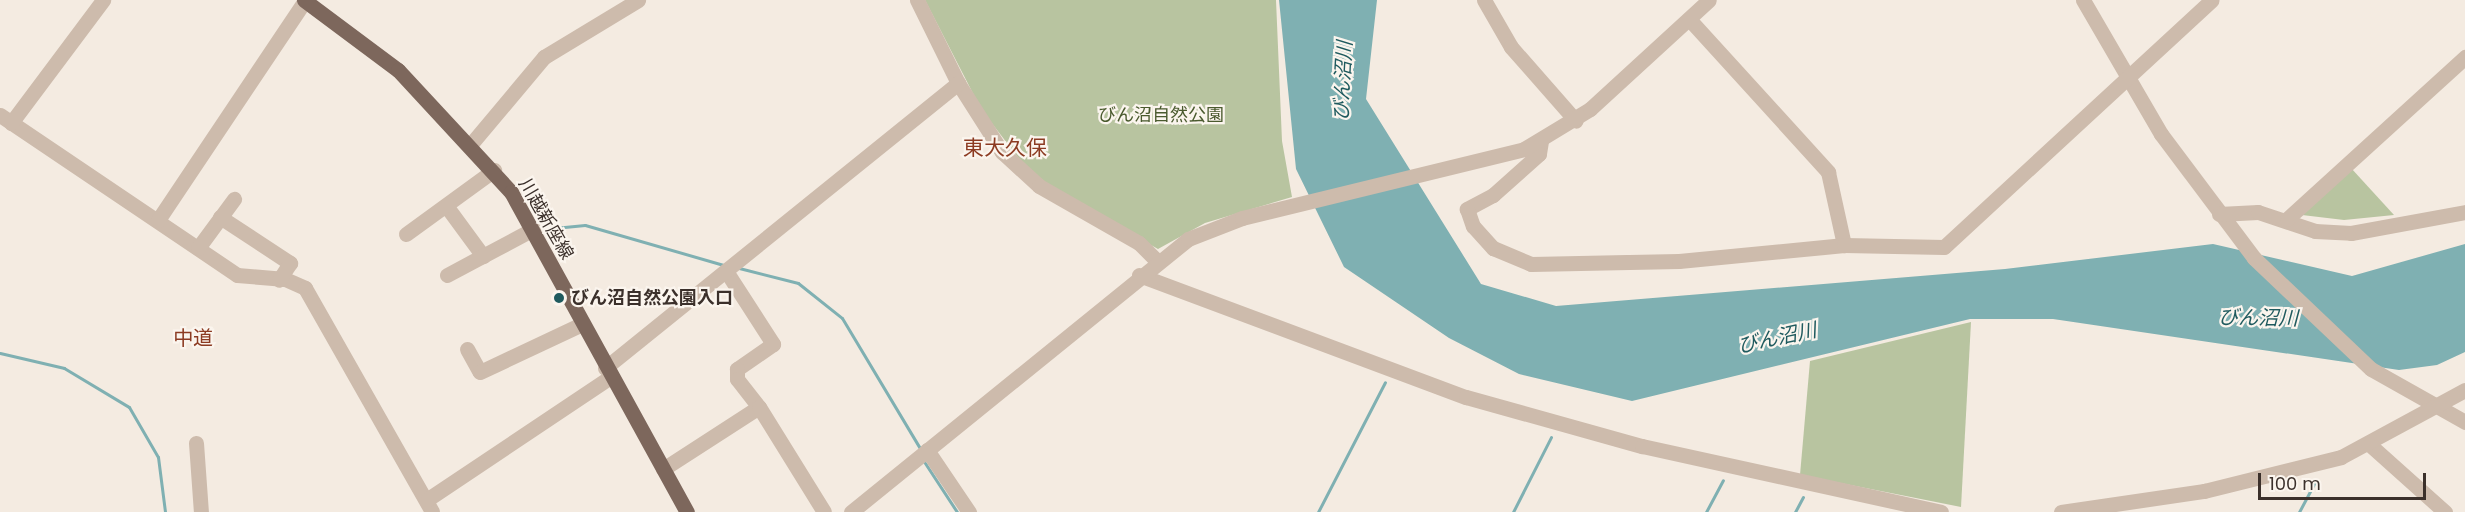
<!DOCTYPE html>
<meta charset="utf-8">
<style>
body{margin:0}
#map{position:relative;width:2465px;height:512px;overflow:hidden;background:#f4ebe1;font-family:Poppins,"Noto Sans JP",sans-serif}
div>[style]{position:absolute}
.green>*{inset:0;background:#b8c4a0}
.water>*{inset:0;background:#7fb0b2}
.stream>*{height:3px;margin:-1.5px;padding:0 1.5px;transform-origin:1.5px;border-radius:1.5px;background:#7fb0b2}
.minor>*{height:15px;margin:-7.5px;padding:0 7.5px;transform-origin:7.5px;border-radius:7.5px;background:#cdbbac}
.major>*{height:15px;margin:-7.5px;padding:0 7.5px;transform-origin:7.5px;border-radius:7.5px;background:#7d675c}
.dots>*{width:16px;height:16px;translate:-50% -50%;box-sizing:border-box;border:3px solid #fbf5ee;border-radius:50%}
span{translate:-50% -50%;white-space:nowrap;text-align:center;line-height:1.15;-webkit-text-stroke:4.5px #fbf5ee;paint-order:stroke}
.park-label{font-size:18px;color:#4a5a2e}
.street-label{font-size:18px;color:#3b302b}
.poi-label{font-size:18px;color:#3b302b;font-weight:700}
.left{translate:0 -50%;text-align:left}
.water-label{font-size:20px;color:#1f5a5e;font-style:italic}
.neighbourhood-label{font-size:20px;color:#8c3b22}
.quarter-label{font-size:21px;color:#8c3b22}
.scale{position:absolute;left:2258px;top:473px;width:168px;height:27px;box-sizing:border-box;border:3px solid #3b302b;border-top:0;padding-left:8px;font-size:18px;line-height:21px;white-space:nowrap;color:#3b302b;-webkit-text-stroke:4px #fbf5ee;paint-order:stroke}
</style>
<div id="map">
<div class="green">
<div style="clip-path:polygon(925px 0,1276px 0,1282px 141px,1292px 197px,1205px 223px,1158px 249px,1060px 194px,1023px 164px,981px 109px)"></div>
<div style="clip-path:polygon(2351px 168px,2394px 215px,2344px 220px,2302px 215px)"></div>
<div style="clip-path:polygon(1971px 322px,1961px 507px,1800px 475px,1810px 361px)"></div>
</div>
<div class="water">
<div style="clip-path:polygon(1279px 0,1377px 0,1366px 99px,1481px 284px,1556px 306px,2005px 269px,2213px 244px,2352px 276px,2465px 244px,2465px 352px,2437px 365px,2399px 370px,2053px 319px,1970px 319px,1632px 401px,1519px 374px,1449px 338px,1344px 267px,1296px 169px)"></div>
</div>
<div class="stream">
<div style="left:544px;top:229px;width:41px;rotate:-5.6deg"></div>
<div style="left:585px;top:225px;width:145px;rotate:16.1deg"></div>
<div style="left:739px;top:268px;width:61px;rotate:14.3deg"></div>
<div style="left:798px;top:283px;width:56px;rotate:38.5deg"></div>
<div style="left:842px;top:318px;width:154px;rotate:59.1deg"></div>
<div style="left:0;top:353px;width:66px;rotate:13.2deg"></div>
<div style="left:64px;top:368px;width:76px;rotate:31deg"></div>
<div style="left:129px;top:407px;width:58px;rotate:59.9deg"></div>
<div style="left:158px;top:457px;width:55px;rotate:82.7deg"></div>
<div style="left:923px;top:460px;width:62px;rotate:56.8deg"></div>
<div style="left:1318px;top:512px;width:146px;rotate:-62.7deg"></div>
<div style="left:1513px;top:512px;width:84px;rotate:-63.1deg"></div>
<div style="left:1706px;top:512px;width:36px;rotate:-62deg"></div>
<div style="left:1795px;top:512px;width:17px;rotate:-62deg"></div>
<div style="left:2299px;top:512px;width:36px;rotate:-62deg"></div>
</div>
<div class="minor">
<div style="left:917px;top:0;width:93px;rotate:63.7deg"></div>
<div style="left:958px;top:83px;width:82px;rotate:57.5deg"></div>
<div style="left:1002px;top:152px;width:50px;rotate:42.6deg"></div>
<div style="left:1039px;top:186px;width:115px;rotate:29.7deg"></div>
<div style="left:1139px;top:243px;width:25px;rotate:45deg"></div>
<div style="left:1484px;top:0;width:54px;rotate:60.1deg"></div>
<div style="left:1511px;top:47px;width:98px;rotate:48.7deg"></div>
<div style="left:2083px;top:0;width:155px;rotate:59.8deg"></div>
<div style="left:2161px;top:134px;width:155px;rotate:53.1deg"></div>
<div style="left:2254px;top:258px;width:161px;rotate:43.5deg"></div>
<div style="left:2371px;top:369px;width:108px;rotate:29.4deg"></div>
<div style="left:1689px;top:19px;width:207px;rotate:47.7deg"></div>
<div style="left:1828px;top:172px;width:75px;rotate:77.6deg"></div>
<div style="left:0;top:115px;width:286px;rotate:34deg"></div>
<div style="left:237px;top:275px;width:48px;rotate:4.8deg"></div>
<div style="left:285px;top:279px;width:22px;rotate:24deg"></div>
<div style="left:305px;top:288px;width:257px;rotate:60.4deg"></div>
<div style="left:11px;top:123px;width:154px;rotate:-53.2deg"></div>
<div style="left:1541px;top:141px;width:13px;rotate:99deg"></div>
<div style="left:1539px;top:154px;width:62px;rotate:138.3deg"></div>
<div style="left:1493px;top:195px;width:30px;rotate:152deg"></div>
<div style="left:1467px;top:209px;width:18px;rotate:71deg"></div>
<div style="left:1473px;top:226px;width:30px;rotate:48deg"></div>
<div style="left:1493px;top:248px;width:41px;rotate:22.8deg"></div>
<div style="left:1531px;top:264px;width:148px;rotate:-1.2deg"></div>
<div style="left:1679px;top:261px;width:166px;rotate:-5.5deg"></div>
<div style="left:1844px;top:245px;width:100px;rotate:1.1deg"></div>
<div style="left:1944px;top:247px;width:364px;rotate:-42.7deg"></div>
<div style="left:471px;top:144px;width:114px;rotate:-50deg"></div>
<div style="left:544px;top:57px;width:110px;rotate:-31.2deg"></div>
<div style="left:447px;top:207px;width:61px;rotate:53.7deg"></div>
<div style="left:2219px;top:214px;width:39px;rotate:-3deg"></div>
<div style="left:2258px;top:212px;width:60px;rotate:18.4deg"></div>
<div style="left:2315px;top:231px;width:36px;rotate:3deg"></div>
<div style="left:2351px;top:233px;width:116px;rotate:-10.4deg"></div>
<div style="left:220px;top:217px;width:84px;rotate:33.3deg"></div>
<div style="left:290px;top:263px;width:20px;rotate:123deg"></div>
<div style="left:2287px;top:219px;width:241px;rotate:-42.3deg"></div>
<div style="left:158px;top:220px;width:265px;rotate:-56.2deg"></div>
<div style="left:406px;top:234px;width:109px;rotate:-36deg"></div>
<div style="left:198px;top:248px;width:61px;rotate:-53.7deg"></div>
<div style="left:726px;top:271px;width:87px;rotate:57.2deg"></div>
<div style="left:773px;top:344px;width:44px;rotate:145.2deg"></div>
<div style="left:737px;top:369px;width:10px;rotate:90deg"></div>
<div style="left:737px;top:379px;width:36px;rotate:52deg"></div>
<div style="left:447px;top:275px;width:98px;rotate:-28.1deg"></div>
<div style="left:1139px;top:275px;width:349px;rotate:20.5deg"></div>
<div style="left:1466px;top:397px;width:183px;rotate:15.6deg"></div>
<div style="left:1642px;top:446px;width:306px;rotate:12.4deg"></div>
<div style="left:467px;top:349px;width:26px;rotate:61deg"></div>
<div style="left:480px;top:372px;width:113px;rotate:-25.2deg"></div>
<div style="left:605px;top:368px;width:454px;rotate:-38.9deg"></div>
<div style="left:196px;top:443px;width:69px;rotate:85.9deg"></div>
<div style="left:2369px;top:444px;width:102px;rotate:41.8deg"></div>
<div style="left:927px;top:450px;width:75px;rotate:55.9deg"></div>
<div style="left:663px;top:469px;width:114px;rotate:-32.9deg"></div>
<div style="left:759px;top:407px;width:123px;rotate:58.2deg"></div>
<div style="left:428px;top:499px;width:219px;rotate:-33.8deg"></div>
<div style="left:851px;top:512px;width:434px;rotate:-39deg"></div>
<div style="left:1188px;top:239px;width:58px;rotate:-21.3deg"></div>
<div style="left:1242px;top:218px;width:290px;rotate:-13.7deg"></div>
<div style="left:1524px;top:149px;width:77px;rotate:-31.2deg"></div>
<div style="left:1590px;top:109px;width:161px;rotate:-42.5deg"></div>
<div style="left:2061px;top:512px;width:145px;rotate:-8.4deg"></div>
<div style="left:2204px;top:491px;width:141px;rotate:-13.9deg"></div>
<div style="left:2341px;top:457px;width:141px;rotate:-28.4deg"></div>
</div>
<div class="major">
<div style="left:304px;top:0;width:117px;rotate:36.7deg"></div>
<div style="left:398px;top:70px;width:166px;rotate:47.2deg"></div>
<div style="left:511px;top:192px;width:365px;rotate:61.2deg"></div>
</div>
<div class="dots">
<div style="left:559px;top:298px;background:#1f5a5e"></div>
</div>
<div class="park-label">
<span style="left:1161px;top:115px">びん沼自然公園</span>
</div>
<div class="street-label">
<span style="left:546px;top:219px;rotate:60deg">川越新座線</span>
</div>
<div class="poi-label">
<span class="left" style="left:571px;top:298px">びん沼自然公園入口</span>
</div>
<div class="water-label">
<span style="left:1343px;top:81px;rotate:-87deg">びん沼川</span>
<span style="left:2258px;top:318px;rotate:1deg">びん沼川</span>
<span style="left:1777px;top:338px;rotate:-12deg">びん沼川</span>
</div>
<div class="neighbourhood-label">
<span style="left:193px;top:338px">中道</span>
</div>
<div class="quarter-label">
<span style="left:1005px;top:148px">東大久保</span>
</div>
<div class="scale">100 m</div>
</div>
